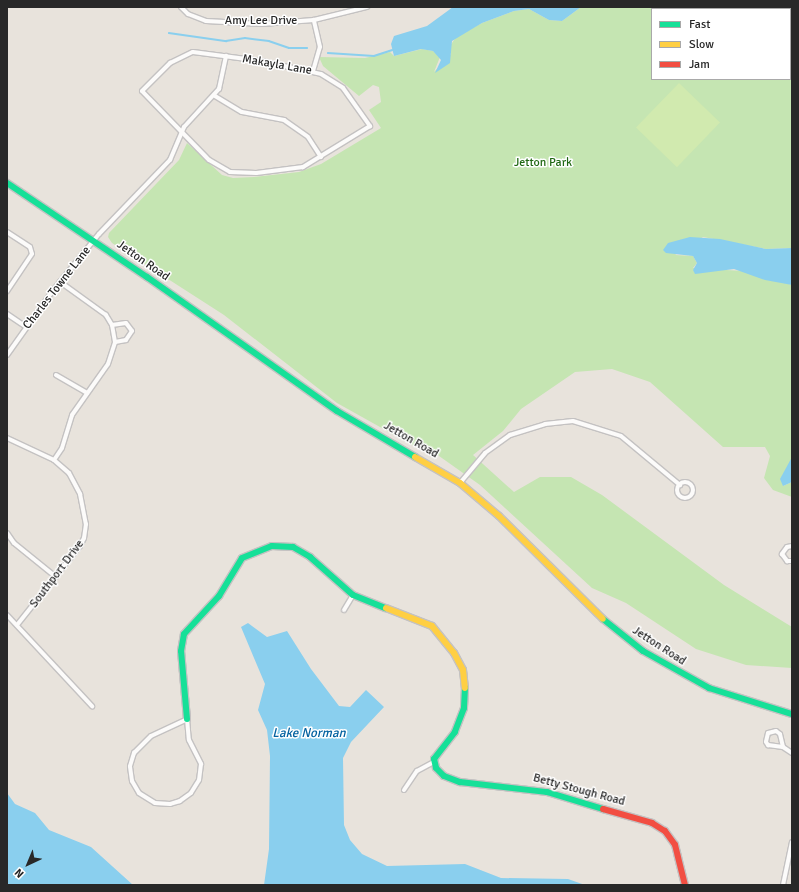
<!DOCTYPE html>
<style>
body{margin:0}
#map{position:relative;width:799px;height:892px;overflow:hidden;background:#e8e3dc;font-family:Signika,sans-serif}
div>[style]{position:absolute}
.green>*{inset:0;background:#c5e5b2}
.pitch>*{inset:0;background:#d1eaaf;transform-origin:0 0}
.water>*{inset:0;background:#8acfee}
.stream>*{height:1.5px;margin:-0.75px;padding:0 0.75px;transform-origin:0.75px;border-radius:0.75px;background:#8acfee}
.roads{filter:drop-shadow(1px 0 #c4c2c2) drop-shadow(-1px 0 #c4c2c2) drop-shadow(0 1px #c4c2c2) drop-shadow(0 -1px #c4c2c2)}
.street>*{height:4px;margin:-2px;padding:0 2px;transform-origin:2px;border-radius:2px;background:#fcfbfa}
.street>.ring{margin:-2px;padding:0;box-sizing:content-box;background:none;border:4px solid #fcfbfa;border-radius:50%}
.fast>*{height:6px;margin:-3px;padding:0 3px;transform-origin:3px;border-radius:3px;background:#16e098}
.slow>*{height:6px;margin:-3px;padding:0 3px;transform-origin:3px;border-radius:3px;background:#ffcf43}
.jam>*{height:6px;margin:-3px;padding:0 3px;transform-origin:3px;border-radius:3px;background:#f24e42}
span{translate:-50% -50%;white-space:nowrap;text-align:center;line-height:1.15;-webkit-text-stroke:3px #fff;paint-order:stroke}
.street-label{font-size:12px;color:#282828}
.park-label{font-size:12px;color:#216914}
.water-label{font-size:13px;color:#0462a0;font-style:italic}
.frame{position:absolute;inset:0;border:8px solid #282828;pointer-events:none}
.legend{position:absolute;left:651px;top:8px;width:140px;height:72px;box-sizing:border-box;background:#fff;border:1px solid #a9a9a9;margin:0;padding:5px 7px;list-style:none;font-size:12px;color:#282828}
.legend li{display:flex;align-items:center;gap:8px;height:20px}
.legend b{width:20px;border:1px solid #a9a9a9}
.north{position:absolute;left:8px;top:844px;width:40px;height:40px;-webkit-text-stroke:3px #fff;paint-order:stroke;rotate:224deg;font-size:11px;font-weight:700;line-height:16px;text-align:center;color:#282828}
.north::after{content:'';display:block;margin:auto;width:14px;height:18px;background:#282828;clip-path:polygon(50% 0,100% 100%,50% 72%,0 100%)}
</style>
<div id="map">
<div class="green">
<div style="clip-path:polygon(evenodd,581px 7px,792px 7px,792px 248px,766px 249px,703px 237px,675px 255px,693px 256px,697px 263px,693px 268px,743px 271px,792px 285px,792px 457px,783px 486px,792px 482px,792px 497px,773px 490px,764px 478px,770px 456px,765px 447px,723px 447px,650px 382px,612px 369px,575px 372px,521px 409px,503px 431px,473px 455px,514px 492px,540px 477px,571px 477px,602px 495px,724px 585px,792px 627px,792px 668px,746px 665px,696px 649px,626px 603px,592px 588px,480px 485px,432px 451px,414px 446px,337px 403px,224px 315px,112px 243px,108px 237px,109px 233px,179px 160px,187px 143px,222px 175px,233px 178px,254px 177px,299px 172px,321px 164px,381px 128px,369px 110px,381px 102px,379px 87px,373px 85px,359px 96px,323px 66px,319px 57px,365px 58px,390px 52px,394px 56px,422px 49px,433px 51px,440px 57px,434px 72px,451px 54px,450px 46px,456px 37px,482px 23px,514px 11px,529px 9px,549px 20px,562px 21px,581px 7px,652px 9px,790px 9px,790px 79px,652px 79px,652px 9px)"></div>
</div>
<div class="pitch">
<div style="left:679px;top:83px;width:57px;height:62px;rotate:44deg"></div>
</div>
<div class="water">
<div style="clip-path:polygon(453px 7px,581px 7px,562px 21px,549px 20px,529px 9px,514px 11px,482px 23px,452px 41px,450px 63px,435px 73px,441px 60px,433px 51px,421px 49px,394px 56px,391px 44px,394px 36px,427px 26px)"></div>
<div style="clip-path:polygon(690px 237px,720px 239px,766px 249px,792px 248px,792px 285px,765px 280px,734px 269px,695px 274px,693px 270px,697px 263px,693px 256px,666px 253px,663px 250px,668px 243px)"></div>
<div style="clip-path:polygon(792px 457px,792px 482px,783px 486px,780px 479px)"></div>
<div style="clip-path:polygon(248px 623px,267px 637px,287px 631px,311px 669px,339px 706px,350px 707px,366px 690px,384px 707px,351px 742px,343px 758px,344px 825px,350px 840px,362px 854px,387px 866px,465px 864px,501px 878px,568px 879px,585px 885px,264px 885px,269px 849px,270px 756px,267px 730px,258px 710px,265px 684px,241px 627px)"></div>
<div style="clip-path:polygon(7px 793px,15px 804px,35px 813px,49px 830px,91px 847px,133px 885px,7px 885px)"></div>
</div>
<div class="stream">
<div style="left:169px;top:33px;width:58px;rotate:8deg"></div>
<div style="left:226px;top:41px;width:19px;rotate:-9deg"></div>
<div style="left:245px;top:38px;width:24px;rotate:7deg"></div>
<div style="left:269px;top:41px;width:21px;rotate:19deg"></div>
<div style="left:289px;top:48px;width:18px"></div>
<div style="left:328px;top:53px;width:46px;rotate:3.7deg"></div>
<div style="left:374px;top:56px;width:19px;rotate:-18deg"></div>
</div>
<div class="roads">
<div class="street">
<div style="left:181px;top:7px;width:10px;rotate:45deg"></div>
<div style="left:188px;top:14px;width:19px;rotate:21deg"></div>
<div style="left:206px;top:21px;width:56px;rotate:3.1deg"></div>
<div style="left:262px;top:24px;width:52px;rotate:-4.4deg"></div>
<div style="left:314px;top:20px;width:55px;rotate:-13.8deg"></div>
<div style="left:193px;top:52px;width:69px;rotate:7.5deg"></div>
<div style="left:261px;top:61px;width:61px;rotate:12.2deg"></div>
<div style="left:321px;top:74px;width:26px;rotate:32deg"></div>
<div style="left:343px;top:88px;width:47px;rotate:54.6deg"></div>
<div style="left:370px;top:126px;width:79px;rotate:148.5deg"></div>
<div style="left:303px;top:167px;width:47px;rotate:172.7deg"></div>
<div style="left:256px;top:173px;width:26px;rotate:-178deg"></div>
<div style="left:230px;top:172px;width:24px;rotate:-150deg"></div>
<div style="left:209px;top:160px;width:96px;rotate:-134.2deg"></div>
<div style="left:142px;top:91px;width:40px;rotate:-45deg"></div>
<div style="left:170px;top:63px;width:25px;rotate:-26deg"></div>
<div style="left:313px;top:71px;width:25px;rotate:-74deg"></div>
<div style="left:320px;top:47px;width:28px;rotate:-103deg"></div>
<div style="left:215px;top:96px;width:31px;rotate:31deg"></div>
<div style="left:242px;top:112px;width:43px;rotate:10.8deg"></div>
<div style="left:284px;top:120px;width:29px;rotate:35deg"></div>
<div style="left:308px;top:137px;width:24px;rotate:57deg"></div>
<div style="left:7px;top:232px;width:27px;rotate:33deg"></div>
<div style="left:30px;top:247px;width:7px;rotate:74deg"></div>
<div style="left:32px;top:254px;width:45px;rotate:124deg"></div>
<div style="left:7px;top:314px;width:23px;rotate:34deg"></div>
<div style="left:112px;top:325px;width:14px;rotate:-8deg"></div>
<div style="left:126px;top:323px;width:10px;rotate:53deg"></div>
<div style="left:132px;top:331px;width:11px;rotate:124deg"></div>
<div style="left:126px;top:340px;width:11px;rotate:170deg"></div>
<div style="left:7px;top:355px;width:76px;rotate:-54.6deg"></div>
<div style="left:51px;top:293px;width:76px;rotate:-50.9deg"></div>
<div style="left:99px;top:234px;width:103px;rotate:-46.2deg"></div>
<div style="left:170px;top:160px;width:36px;rotate:-67deg"></div>
<div style="left:184px;top:127px;width:52px;rotate:-47.4deg"></div>
<div style="left:219px;top:89px;width:34px;rotate:-78deg"></div>
<div style="left:56px;top:375px;width:36px;rotate:30deg"></div>
<div style="left:7px;top:438px;width:52px;rotate:25.1deg"></div>
<div style="left:54px;top:460px;width:20px;rotate:41deg"></div>
<div style="left:69px;top:473px;width:24px;rotate:62deg"></div>
<div style="left:80px;top:494px;width:31px;rotate:79deg"></div>
<div style="left:86px;top:524px;width:14px;rotate:98deg"></div>
<div style="left:84px;top:538px;width:9px;rotate:117deg"></div>
<div style="left:80px;top:546px;width:101px;rotate:128.6deg"></div>
<div style="left:54px;top:460px;width:14px;rotate:-56deg"></div>
<div style="left:62px;top:448px;width:34px;rotate:-73deg"></div>
<div style="left:72px;top:415px;width:62px;rotate:-54.8deg"></div>
<div style="left:108px;top:364px;width:23px;rotate:-72deg"></div>
<div style="left:115px;top:342px;width:17px;rotate:-100deg"></div>
<div style="left:112px;top:325px;width:12px;rotate:-121deg"></div>
<div style="left:106px;top:315px;width:57px;rotate:-144.3deg"></div>
<div class="ring" style="left:677px;top:482px;width:12px;height:12px"></div>
<div style="left:460px;top:483px;width:39px;rotate:-50deg"></div>
<div style="left:485px;top:453px;width:31px;rotate:-36deg"></div>
<div style="left:510px;top:435px;width:37px;rotate:-17deg"></div>
<div style="left:545px;top:424px;width:28px;rotate:-6deg"></div>
<div style="left:573px;top:421px;width:50px;rotate:17.4deg"></div>
<div style="left:621px;top:436px;width:77px;rotate:39.7deg"></div>
<div style="left:7px;top:533px;width:12px;rotate:55deg"></div>
<div style="left:14px;top:543px;width:54px;rotate:39deg"></div>
<div style="left:792px;top:546px;width:5px;rotate:169deg"></div>
<div style="left:787px;top:547px;width:9px;rotate:126deg"></div>
<div style="left:782px;top:554px;width:9px;rotate:54deg"></div>
<div style="left:787px;top:561px;width:5px"></div>
<div style="left:344px;top:610px;width:17px;rotate:-59deg"></div>
<div style="left:7px;top:615px;width:125px;rotate:47deg"></div>
<div style="left:187px;top:719px;width:21px;rotate:85deg"></div>
<div style="left:189px;top:740px;width:27px;rotate:63deg"></div>
<div style="left:201px;top:764px;width:16px;rotate:97deg"></div>
<div style="left:199px;top:780px;width:15px;rotate:122deg"></div>
<div style="left:191px;top:793px;width:14px;rotate:144deg"></div>
<div style="left:180px;top:801px;width:10px;rotate:163deg"></div>
<div style="left:170px;top:804px;width:15px;rotate:-176deg"></div>
<div style="left:155px;top:803px;width:19px;rotate:-148deg"></div>
<div style="left:139px;top:793px;width:14px;rotate:-120deg"></div>
<div style="left:132px;top:781px;width:15px;rotate:-98deg"></div>
<div style="left:130px;top:766px;width:14px;rotate:-73deg"></div>
<div style="left:134px;top:753px;width:24px;rotate:-45deg"></div>
<div style="left:151px;top:736px;width:40px;rotate:-25deg"></div>
<div style="left:783px;top:747px;width:13px;rotate:-103deg"></div>
<div style="left:780px;top:734px;width:5px;rotate:-143deg"></div>
<div style="left:776px;top:731px;width:8px;rotate:166deg"></div>
<div style="left:768px;top:733px;width:9px;rotate:103deg"></div>
<div style="left:766px;top:742px;width:4px;rotate:56deg"></div>
<div style="left:768px;top:745px;width:15px;rotate:8deg"></div>
<div style="left:783px;top:747px;width:11px;rotate:34deg"></div>
<div style="left:404px;top:790px;width:23px;rotate:-56deg"></div>
<div style="left:417px;top:771px;width:19px;rotate:-28deg"></div>
<div style="left:783px;top:885px;width:44px;rotate:-78.2deg"></div>
</div>
<div class="fast">
<div style="left:7px;top:183px;width:169px;rotate:33.9deg"></div>
<div style="left:147px;top:277px;width:232px;rotate:35.2deg"></div>
<div style="left:337px;top:411px;width:91px;rotate:30.5deg"></div>
<div style="left:603px;top:619px;width:51px;rotate:38.7deg"></div>
<div style="left:643px;top:651px;width:76px;rotate:29.3deg"></div>
<div style="left:709px;top:688px;width:87px;rotate:17.4deg"></div>
<div style="left:465px;top:688px;width:20px;rotate:93deg"></div>
<div style="left:464px;top:708px;width:26px;rotate:111deg"></div>
<div style="left:455px;top:732px;width:34px;rotate:128deg"></div>
<div style="left:434px;top:759px;width:9px;rotate:77deg"></div>
<div style="left:436px;top:768px;width:11px;rotate:45deg"></div>
<div style="left:444px;top:776px;width:17px;rotate:21deg"></div>
<div style="left:460px;top:782px;width:88px;rotate:6.6deg"></div>
<div style="left:547px;top:792px;width:59px;rotate:16.9deg"></div>
<div style="left:187px;top:719px;width:68px;rotate:-95deg"></div>
<div style="left:181px;top:651px;width:17px;rotate:-80deg"></div>
<div style="left:184px;top:634px;width:52px;rotate:-47.4deg"></div>
<div style="left:219px;top:596px;width:44px;rotate:-58.8deg"></div>
<div style="left:242px;top:558px;width:32px;rotate:-22deg"></div>
<div style="left:272px;top:546px;width:21px;rotate:3deg"></div>
<div style="left:293px;top:547px;width:20px;rotate:30deg"></div>
<div style="left:310px;top:557px;width:57px;rotate:41.5deg"></div>
<div style="left:353px;top:595px;width:35px;rotate:22deg"></div>
</div>
<div class="slow">
<div style="left:415px;top:457px;width:52px;rotate:30deg"></div>
<div style="left:460px;top:483px;width:51px;rotate:40.2deg"></div>
<div style="left:499px;top:516px;width:146px;rotate:44.7deg"></div>
<div style="left:386px;top:608px;width:49px;rotate:21.4deg"></div>
<div style="left:432px;top:626px;width:35px;rotate:51deg"></div>
<div style="left:454px;top:653px;width:19px;rotate:62deg"></div>
<div style="left:463px;top:670px;width:18px;rotate:84deg"></div>
</div>
<div class="jam">
<div style="left:603px;top:809px;width:51px;rotate:15.9deg"></div>
<div style="left:652px;top:823px;width:15px;rotate:32deg"></div>
<div style="left:665px;top:831px;width:17px;rotate:54deg"></div>
<div style="left:675px;top:845px;width:41px;rotate:76deg"></div>
</div>
</div>
<div class="street-label">
<span style="left:261px;top:21px">Amy Lee Drive</span>
<span style="left:277px;top:65px;rotate:10deg">Makayla Lane</span>
<span style="left:143px;top:261px;rotate:35deg">Jetton Road</span>
<span style="left:57px;top:288px;rotate:-52deg">Charles Towne Lane</span>
<span style="left:411px;top:440px;rotate:30deg">Jetton Road</span>
<span style="left:57px;top:574px;rotate:-53deg">Southport Drive</span>
<span style="left:659px;top:646px;rotate:33deg">Jetton Road</span>
<span style="left:579px;top:790px;rotate:15deg">Betty Stough Road</span>
</div>
<div class="park-label">
<span style="left:543px;top:163px">Jetton Park</span>
</div>
<div class="water-label">
<span style="left:309px;top:733px">Lake Norman</span>
</div>
<div class="frame"></div>
<ul class="legend">
<li><b style="height:5px;background:#16e098"></b>Fast</li>
<li><b style="height:5px;background:#ffcf43"></b>Slow</li>
<li><b style="height:5px;background:#f24e42"></b>Jam</li>
</ul>
<div class="north">N</div>
</div>
